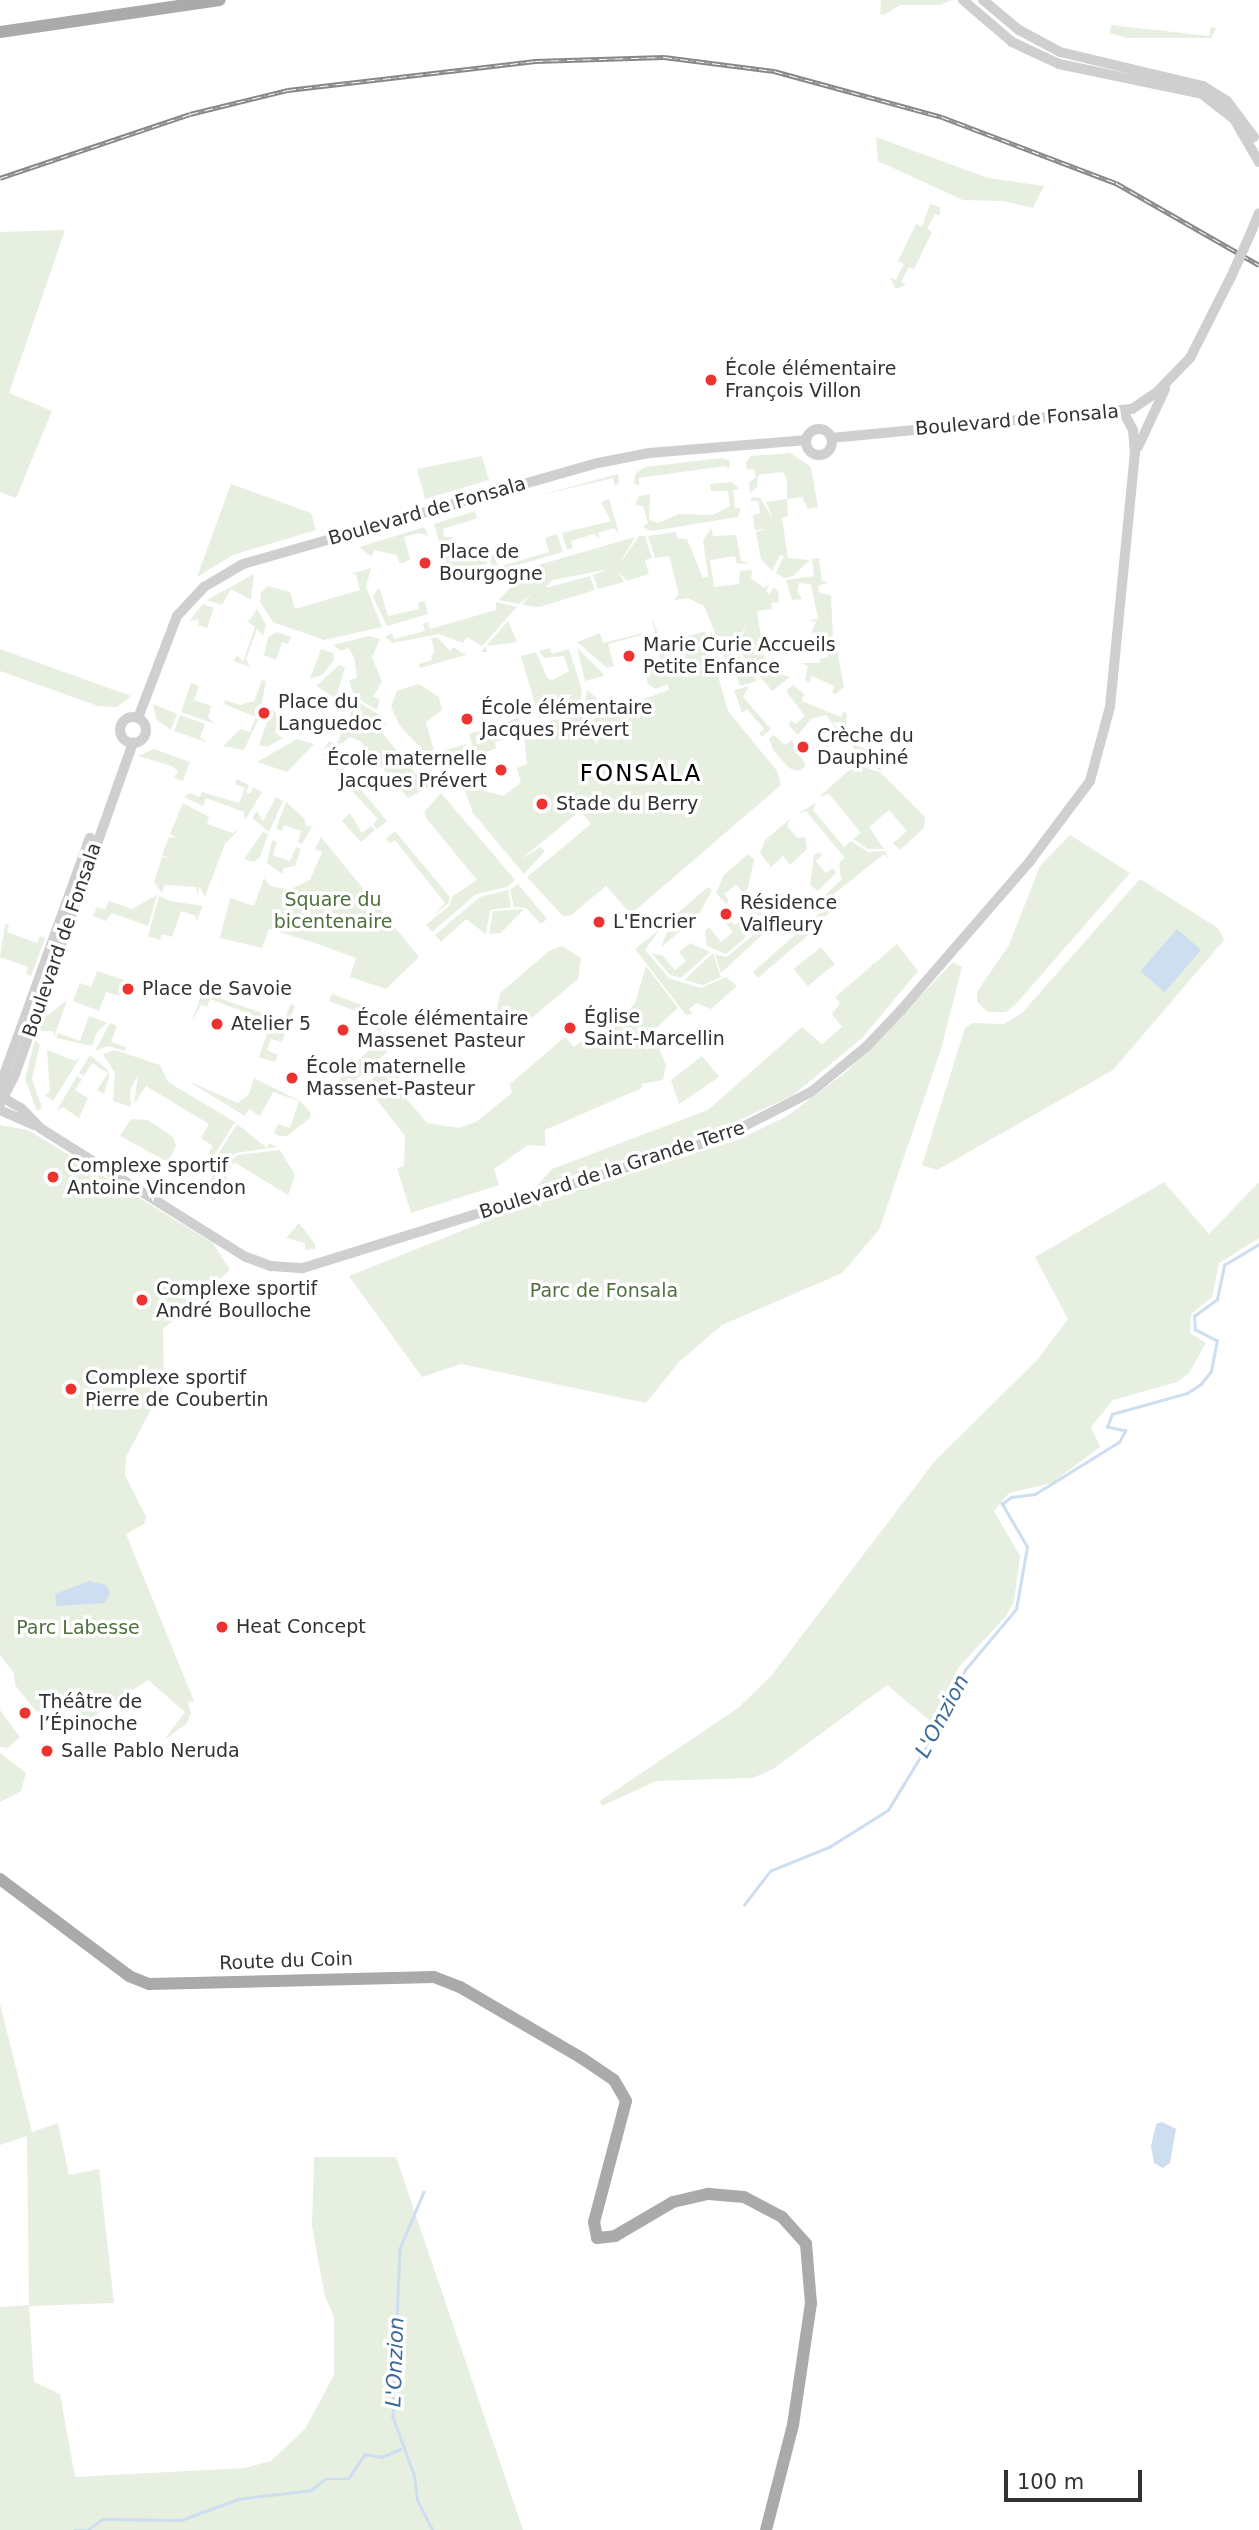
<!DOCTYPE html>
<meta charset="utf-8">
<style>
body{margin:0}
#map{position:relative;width:1259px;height:2530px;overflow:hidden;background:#fff;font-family:"DejaVu Sans",sans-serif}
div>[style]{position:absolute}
.green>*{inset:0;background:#e6efe0;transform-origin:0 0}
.water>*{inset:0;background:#ccdeef;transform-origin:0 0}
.stream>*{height:2.5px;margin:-1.25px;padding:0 1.25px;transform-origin:1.25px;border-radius:1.25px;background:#ccdeef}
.minor>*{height:10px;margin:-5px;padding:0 5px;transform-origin:5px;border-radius:5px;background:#cfcfcf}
.minor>.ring{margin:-5px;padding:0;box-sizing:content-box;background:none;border:10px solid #cfcfcf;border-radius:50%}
.major>*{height:12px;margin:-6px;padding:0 6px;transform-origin:6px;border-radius:6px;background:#aaa}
.rail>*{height:5px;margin-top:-2.5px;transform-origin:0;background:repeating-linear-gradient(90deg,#fff 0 8px,#878787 0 16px);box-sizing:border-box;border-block:2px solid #878787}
.minor-bridge>*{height:10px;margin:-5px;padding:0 5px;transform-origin:5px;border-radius:5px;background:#cfcfcf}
.dots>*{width:19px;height:19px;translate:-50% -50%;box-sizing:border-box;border:4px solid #fff;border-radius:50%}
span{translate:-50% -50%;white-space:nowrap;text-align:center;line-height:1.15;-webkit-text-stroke:7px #fff;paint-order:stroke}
.poi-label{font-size:19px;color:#323232}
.left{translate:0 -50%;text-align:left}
.right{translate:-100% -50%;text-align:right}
.street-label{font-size:19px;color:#323232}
.park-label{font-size:19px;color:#4f703c}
.water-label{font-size:21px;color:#3b6b99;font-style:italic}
.quarter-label{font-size:23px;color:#000;letter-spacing:2px}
.scale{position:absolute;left:1004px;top:2470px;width:138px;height:32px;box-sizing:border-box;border:4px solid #323232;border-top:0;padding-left:9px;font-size:21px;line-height:24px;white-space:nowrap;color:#323232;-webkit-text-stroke:5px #fff;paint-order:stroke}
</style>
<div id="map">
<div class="green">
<div style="clip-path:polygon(881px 0,952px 0,940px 5px,900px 5px,884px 15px,880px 14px)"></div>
<div style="clip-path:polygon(1111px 25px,1209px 36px,1211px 27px,1216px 28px,1211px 38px,1126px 38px,1110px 33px)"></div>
<div style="clip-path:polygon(876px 137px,988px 178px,1044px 186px,1033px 208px,1003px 201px,963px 200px,878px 161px)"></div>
<div style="clip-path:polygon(930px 204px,940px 207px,940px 216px,935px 214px,927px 229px,932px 232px,914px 269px,909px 267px,901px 282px,906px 285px,895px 289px,890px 277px,896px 280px,904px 264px,898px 261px,916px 224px,922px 227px)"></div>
<div style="clip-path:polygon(65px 230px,9px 393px,52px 411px,16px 498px,0 492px,0 232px)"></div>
<div style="clip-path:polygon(790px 453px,811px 467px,818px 507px,808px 509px,802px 497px,787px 499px,788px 516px,782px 518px,788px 558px,810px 560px,793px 576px,784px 578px,776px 573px,784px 556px,780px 555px,772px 571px,761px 559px,756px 532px,766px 529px,755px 530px,753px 515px,760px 513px,758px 501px,751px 501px,751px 497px,760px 498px,773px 519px,766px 502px,787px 499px,787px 480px,783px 472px,758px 475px,757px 487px,750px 493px,749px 482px,756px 478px,754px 469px,747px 470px,746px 462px,751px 456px)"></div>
<div style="clip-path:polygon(482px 456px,489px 480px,425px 499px,417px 469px)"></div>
<div style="clip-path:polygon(721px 458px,730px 461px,729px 469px,725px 466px,639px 478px,639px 486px,634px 483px,635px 474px,645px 467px)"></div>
<div style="clip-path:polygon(618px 474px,619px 482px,615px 486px,613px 478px,537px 496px)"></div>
<div style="clip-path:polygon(732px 482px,739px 489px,733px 490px,735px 508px,741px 508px,738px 517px,651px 531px,643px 527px,648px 523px,643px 506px,635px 505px,639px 496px,650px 494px,649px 520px,658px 523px,679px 514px,713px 515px,730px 506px,728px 491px,711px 491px,710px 484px)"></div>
<div style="clip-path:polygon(231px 484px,311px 513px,316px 530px,233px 555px,197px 577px)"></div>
<div style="clip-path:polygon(609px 499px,619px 534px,614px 528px,598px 533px,600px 539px,594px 534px,571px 541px,573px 548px,567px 550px,562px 533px,611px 521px,601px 502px)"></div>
<div style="clip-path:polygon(475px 511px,477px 518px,484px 516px,443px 529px,444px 537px,452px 537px,453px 542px,440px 545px,434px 524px)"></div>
<div style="clip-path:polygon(425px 527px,428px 536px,419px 533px,404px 537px,410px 559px,404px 563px,399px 563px,397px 555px,374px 550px,372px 557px,359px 547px)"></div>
<div style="clip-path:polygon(711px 528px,713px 536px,736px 535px,741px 561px,749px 563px,737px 564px,735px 556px,710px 560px,714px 587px,739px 584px,740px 571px,752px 570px,751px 578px,764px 588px,770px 584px,766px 591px,769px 594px,774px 587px,778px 591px,779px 602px,771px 603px,772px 609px,757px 611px,765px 662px,781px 660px,783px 675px,790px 677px,772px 691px,737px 648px,747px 625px,735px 644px,720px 644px,704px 606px,688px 598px,674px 600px,679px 594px,669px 556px,655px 558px,648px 536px,676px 532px,677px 538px,687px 539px,703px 578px,708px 576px,703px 540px)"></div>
<div style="clip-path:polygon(557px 534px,563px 552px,504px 569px,495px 567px,491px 564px,489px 555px,493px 554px,498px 567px,549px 552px,545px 538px)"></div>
<div style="clip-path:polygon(639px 536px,645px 536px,652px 558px,645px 560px,649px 574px,627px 581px,618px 571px,624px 582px,598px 589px,593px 575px,609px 569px,553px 580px,545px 588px,590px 576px,595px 590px,539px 607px,522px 605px,531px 594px,519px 604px,499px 600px,528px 568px,635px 537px,619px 565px)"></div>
<div style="clip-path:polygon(451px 555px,454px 561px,485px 556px,487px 564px,478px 565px,480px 575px,471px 577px,473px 565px,449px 572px,445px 557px)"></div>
<div style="clip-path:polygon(819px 558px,822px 581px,829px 582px,818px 586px,819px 593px,831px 595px,833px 638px,826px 639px,824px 632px,811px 634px,816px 622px,809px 620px,818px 619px,811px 584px,799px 583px,797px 590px,802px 599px,792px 600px,786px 580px,814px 576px,812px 559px)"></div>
<div style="clip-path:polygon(371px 568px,366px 587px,382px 627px,324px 640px,273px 622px,260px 602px,261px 592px,268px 586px,290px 592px,295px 609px,360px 590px,356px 574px,351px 574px)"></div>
<div style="clip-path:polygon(254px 574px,251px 600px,231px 589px,222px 605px,207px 600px)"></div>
<div style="clip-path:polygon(379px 587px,388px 616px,419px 609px,418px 603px,425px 601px,428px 614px,387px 626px,373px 597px)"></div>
<div style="clip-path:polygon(496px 602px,517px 607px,482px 646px,467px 637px,463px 643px,439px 634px,393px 643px,385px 637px,392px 633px,394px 639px,425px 631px,423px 624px,428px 622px,430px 629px,496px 610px)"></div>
<div style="clip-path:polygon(203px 604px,214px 608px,207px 628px,198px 625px,199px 619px,189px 621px)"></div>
<div style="clip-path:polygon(257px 609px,266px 625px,263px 636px,257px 629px,246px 659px,250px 667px,234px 661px,237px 655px,243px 662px,255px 627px,248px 622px)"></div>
<div style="clip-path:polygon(652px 618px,662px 644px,705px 631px,728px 711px,777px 771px,781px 785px,631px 914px,606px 886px,571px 915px,563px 916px,527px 877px,591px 824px,580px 811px,520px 860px,540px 847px,545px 851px,524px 874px,473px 813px,464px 788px,469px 783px,461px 774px,467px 773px,484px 791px,504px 796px,521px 782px,517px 768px,527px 764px,524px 734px,495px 742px,496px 749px,483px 753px,484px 760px,477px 762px,469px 734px,518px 718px,524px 727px,584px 713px,587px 690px,617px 716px,640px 708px,619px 704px,616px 701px,629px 704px,669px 690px,668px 684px,656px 689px,648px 684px,644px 670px,651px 667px,642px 635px,608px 644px,614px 666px,607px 668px,577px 642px,600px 633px,603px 643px,643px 633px,652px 665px,661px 663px)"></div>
<div style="clip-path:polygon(508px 621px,517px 642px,486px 646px,487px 652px,481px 652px)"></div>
<div style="clip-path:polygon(277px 632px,291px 637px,288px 644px,282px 642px,276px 660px,264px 655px,268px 637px)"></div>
<div style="clip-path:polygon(369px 636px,380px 639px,372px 657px,382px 682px,373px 697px,380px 699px,377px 710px,354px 696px,349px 680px,357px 678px,354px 657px,348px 648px,341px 651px,333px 645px)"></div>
<div style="clip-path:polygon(431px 638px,438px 638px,450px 651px,453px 647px,466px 655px,420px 668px,419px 664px,432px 660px,431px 655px,435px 653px)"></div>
<div style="clip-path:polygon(836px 645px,844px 687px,836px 694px,832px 693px,834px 686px,812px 676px,809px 683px,805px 680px,808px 666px,801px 663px,820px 663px,820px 659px,828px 657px,827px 646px)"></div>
<div style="clip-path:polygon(721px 646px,734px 649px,757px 681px,740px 686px,732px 659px,725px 661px)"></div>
<div style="clip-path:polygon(550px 648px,552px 654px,569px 649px,582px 691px,579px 708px,539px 718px,521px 656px,536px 652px,548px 679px,553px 680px,569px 671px,564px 656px,544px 658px,539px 651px)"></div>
<div style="clip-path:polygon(577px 648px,602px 672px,604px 676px,585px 681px)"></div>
<div style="clip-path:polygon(0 649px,131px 696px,117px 707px,98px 706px,0 671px)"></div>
<div style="clip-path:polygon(321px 649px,333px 653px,334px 660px,322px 675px,310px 679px)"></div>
<div style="clip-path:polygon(339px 665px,345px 667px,336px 698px,316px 686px)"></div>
<div style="clip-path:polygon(262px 680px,266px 681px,259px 718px,244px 750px,223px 746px,241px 729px,250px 732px,256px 717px,224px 704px,225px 700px,240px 705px,254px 701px)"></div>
<div style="clip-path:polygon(191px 683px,199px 686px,194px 700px,211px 706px,208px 717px,215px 724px,181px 712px)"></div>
<div style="clip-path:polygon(419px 684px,439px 697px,442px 710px,426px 722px,434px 751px,430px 758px,400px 726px,391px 707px,397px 691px)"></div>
<div style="clip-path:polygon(793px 685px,804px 694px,802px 701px,841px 717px,844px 711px,847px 714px,845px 731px,827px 748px,821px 742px,835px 727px,826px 715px,811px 719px,798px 735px,789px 726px,790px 720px,796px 724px,805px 716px,786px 691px)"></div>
<div style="clip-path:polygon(749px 686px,743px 697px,771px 729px,762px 737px,759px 733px,764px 729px,747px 709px,742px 713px,734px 690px)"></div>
<div style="clip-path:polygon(356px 701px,380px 715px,386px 725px,380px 730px,419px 778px,425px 773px,434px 784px,408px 798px,360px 741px,350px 737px,333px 752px,324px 749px,329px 741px,337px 744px)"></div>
<div style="clip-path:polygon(153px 704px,177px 714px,171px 730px,156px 719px)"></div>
<div style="clip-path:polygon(272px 708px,288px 729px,286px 733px,277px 726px,275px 733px,283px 738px,267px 747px,259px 745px)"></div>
<div style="clip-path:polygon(180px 715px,205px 724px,200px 737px,209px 743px,174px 731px)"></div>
<div style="clip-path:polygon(774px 735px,785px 745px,792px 740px,806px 766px,798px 771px,789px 768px,773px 750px,769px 738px)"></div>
<div style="clip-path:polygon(297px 739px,314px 744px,287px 772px,257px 762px)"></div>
<div style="clip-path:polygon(466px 744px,464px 756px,449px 769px,436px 760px,445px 750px)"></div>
<div style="clip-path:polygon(854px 744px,864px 748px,883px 771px,866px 764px,847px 768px,853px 763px)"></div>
<div style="clip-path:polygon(154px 749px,190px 762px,183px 781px,174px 778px,178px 771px,172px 766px,138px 756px)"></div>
<div style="clip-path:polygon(329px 751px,387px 821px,377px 829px,373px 824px,378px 819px,341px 779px,329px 756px,323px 755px)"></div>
<div style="clip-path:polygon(863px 767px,880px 772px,925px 817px,924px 828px,900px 850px,893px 843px,907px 831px,889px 810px,869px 827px,884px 849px,868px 849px,853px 839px,861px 833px,829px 794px,819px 797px,848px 771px)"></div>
<div style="clip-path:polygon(237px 779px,249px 785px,246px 792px,250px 794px,253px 787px,262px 792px,245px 820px,244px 812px,206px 798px,203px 806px,184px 797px,190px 793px,200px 797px,202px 792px,239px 803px,245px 788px,235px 784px)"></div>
<div style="clip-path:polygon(441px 793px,515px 880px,507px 887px,476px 894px,432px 932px,426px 925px,449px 906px,453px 896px,477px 880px,426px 818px,425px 811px)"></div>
<div style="clip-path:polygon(276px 797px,283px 801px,269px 832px,252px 818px,257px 811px,263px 821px)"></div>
<div style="clip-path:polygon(286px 802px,305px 819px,306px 826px,312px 826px,302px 844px,298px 842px,301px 831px,284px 825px,282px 831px,276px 829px)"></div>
<div style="clip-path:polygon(183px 803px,209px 817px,207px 824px,233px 833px,240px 828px,225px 844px,205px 896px,199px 886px,198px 896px,196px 887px,165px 885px,162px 893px,154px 882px,162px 857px,169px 858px,162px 855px,169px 837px,177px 838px,170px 834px)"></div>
<div style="clip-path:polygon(816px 803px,813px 810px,844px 847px,851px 841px,868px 852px,885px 851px,889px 859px,884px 854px,834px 894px,839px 901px,813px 931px,758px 978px,753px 972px,829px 905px,823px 897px,841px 880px,839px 863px,845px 858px,806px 811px,797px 814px)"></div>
<div style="clip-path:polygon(350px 813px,362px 833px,371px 826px,375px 830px,361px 842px,342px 821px)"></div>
<div style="clip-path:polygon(791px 818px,787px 826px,797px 838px,805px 837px,807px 849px,790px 865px,783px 856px,771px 867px,760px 853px,765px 840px)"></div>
<div style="clip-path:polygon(395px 831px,449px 896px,449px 903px,434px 915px,445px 903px,395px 840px,390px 843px,386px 839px)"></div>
<div style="clip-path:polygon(263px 832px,268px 834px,260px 857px,254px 862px,244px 859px)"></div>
<div style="clip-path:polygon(1070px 835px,1130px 873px,1016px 1004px,1006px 1012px,988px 1012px,977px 1002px,977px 992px,1009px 945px,1040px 866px)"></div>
<div style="clip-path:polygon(321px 837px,419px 957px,386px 989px,350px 977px,356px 958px,312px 942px,269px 929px,262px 948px,220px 938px,230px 898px,254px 906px,264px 878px,270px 886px,289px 890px,310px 880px,322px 852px,315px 849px)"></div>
<div style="clip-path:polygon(272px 840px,277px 842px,273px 855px,290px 861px,296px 847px,301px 849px,295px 866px,284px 868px,282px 874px,267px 863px)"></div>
<div style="clip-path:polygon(819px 852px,822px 855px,816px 861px,826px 873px,833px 868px,836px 873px,818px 891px,810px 885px,814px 855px)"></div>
<div style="clip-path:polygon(748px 854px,754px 859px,748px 888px,744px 893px,736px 885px,724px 894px,729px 901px,726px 904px,716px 893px,724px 875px)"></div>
<div style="clip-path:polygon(1140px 879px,1218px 928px,1224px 940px,1113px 1070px,937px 1170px,922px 1165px,965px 1028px,972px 1023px,1004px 1024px,1022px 1013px)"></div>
<div style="clip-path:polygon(518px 884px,547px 919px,541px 924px,526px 908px,514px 907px,510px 890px)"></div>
<div style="clip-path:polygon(708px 887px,712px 890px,698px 916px,695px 919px,689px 913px,677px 922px,683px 929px,661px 947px,673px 917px)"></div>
<div style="clip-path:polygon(508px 890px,511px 907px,490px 910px,486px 934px,466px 919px,441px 942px,435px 935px,480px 897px)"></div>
<div style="clip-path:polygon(780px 891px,788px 901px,770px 917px,750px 914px,756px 899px,769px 914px,781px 905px,774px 896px)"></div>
<div style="clip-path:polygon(157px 895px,148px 926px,112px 913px,106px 921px,93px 916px,97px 907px,105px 910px,109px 901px,132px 909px)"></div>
<div style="clip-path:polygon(159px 896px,170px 901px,203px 906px,196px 922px,196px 916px,181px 911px,172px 937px,162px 934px,160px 940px,148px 936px)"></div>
<div style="clip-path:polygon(524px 909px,501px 933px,489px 934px,493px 911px)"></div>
<div style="clip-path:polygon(744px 918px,764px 922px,726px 954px,707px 946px,705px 931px,709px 927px,721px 942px,733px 932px,726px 923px,730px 920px,735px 925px)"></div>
<div style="clip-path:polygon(773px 918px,776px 922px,721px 973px,715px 954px,727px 957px)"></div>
<div style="clip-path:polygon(5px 924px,9px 925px,7px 932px,37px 943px,40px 936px,45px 938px,31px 976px,26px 974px,28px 967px,0 957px)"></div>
<div style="clip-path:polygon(661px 928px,645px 950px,669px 978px,701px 988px,726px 977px,737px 986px,711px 1009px,696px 1003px,689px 1009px,693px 1014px,686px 1015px,635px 949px)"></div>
<div style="clip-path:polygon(690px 943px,710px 952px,681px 978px,670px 975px,652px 954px,662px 955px,675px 970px,686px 961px,679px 952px)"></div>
<div style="clip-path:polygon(897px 944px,918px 971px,862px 1038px,792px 1096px,710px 1133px,536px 1187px,552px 1169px,708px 1110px,802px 1027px,822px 1044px,842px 1027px,832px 1014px,840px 1003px,835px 997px)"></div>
<div style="clip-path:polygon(562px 946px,581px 958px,578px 979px,527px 1022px,517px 1026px,506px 1023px,497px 1010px,500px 993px,549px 951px)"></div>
<div style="left:821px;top:947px;width:22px;height:35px;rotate:51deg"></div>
<div style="clip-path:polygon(713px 953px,721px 977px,703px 985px,684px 980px)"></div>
<div style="clip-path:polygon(953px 962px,962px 967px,941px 1049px,879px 1230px,842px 1273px,722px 1325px,679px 1362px,646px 1403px,461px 1364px,422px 1377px,349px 1276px,511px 1211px,740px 1139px,787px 1116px,846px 1072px)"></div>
<div style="clip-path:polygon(646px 966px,678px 1008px,652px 1032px,666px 1065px,663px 1080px,641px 1084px,642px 1088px,545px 1130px,545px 1146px,528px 1145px,494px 1169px,499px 1185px,411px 1213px,397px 1168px,404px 1166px,405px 1136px,365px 1085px,392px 1063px,403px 1073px,393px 1083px,427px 1123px,459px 1128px,476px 1122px,512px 1093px,510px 1084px,565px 1037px,574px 1047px,584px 1039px,590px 1046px,627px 1012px,635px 1003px)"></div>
<div style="clip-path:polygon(97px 971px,124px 980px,119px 996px,106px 992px,99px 1011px,73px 1001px,80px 983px,91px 987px)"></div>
<div style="clip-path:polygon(209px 994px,244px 1007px,282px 1019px,271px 1022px,210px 999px,207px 1007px,201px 1005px,192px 1021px,201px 996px)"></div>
<div style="clip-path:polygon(332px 994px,370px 1008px,368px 1013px,381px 1027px,385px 1025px,379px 1032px,361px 1013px,329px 1001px)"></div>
<div style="clip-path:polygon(67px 1000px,54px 1037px,53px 1031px,38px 1031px,43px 1019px)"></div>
<div style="clip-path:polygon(291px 1004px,295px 1006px,282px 1042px,271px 1039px,267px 1050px,278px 1055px,275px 1062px,259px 1057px,270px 1025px,281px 1025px)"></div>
<div style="clip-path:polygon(89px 1016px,107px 1023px,97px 1032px,92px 1046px,56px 1038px,58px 1033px,80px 1041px)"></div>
<div style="clip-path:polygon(110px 1023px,117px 1026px,111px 1042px,126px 1047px,125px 1051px,108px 1046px,95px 1051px)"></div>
<div style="clip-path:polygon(388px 1033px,387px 1052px,354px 1081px,349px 1078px,337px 1087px,345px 1065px,351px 1067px)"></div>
<div style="clip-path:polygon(35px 1040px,40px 1045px,32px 1079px,42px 1108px,37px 1111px,25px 1079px)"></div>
<div style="clip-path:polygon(47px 1050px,75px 1061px,81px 1056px,53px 1101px,44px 1095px,50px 1092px)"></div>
<div style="clip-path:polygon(115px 1050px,160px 1065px,168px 1082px,235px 1122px,212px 1159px,207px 1156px,213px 1146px,201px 1138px,209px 1124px,146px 1086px,134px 1104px,138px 1075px,130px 1090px,131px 1107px,113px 1101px,115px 1073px,103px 1054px)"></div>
<div style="clip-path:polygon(90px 1055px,108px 1070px,109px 1077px,104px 1094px,97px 1090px,108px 1073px,92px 1063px,84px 1076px,79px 1073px)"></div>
<div style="clip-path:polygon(702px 1056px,719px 1077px,679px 1104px,671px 1080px)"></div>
<div style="clip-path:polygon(77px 1076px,82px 1079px,75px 1090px,88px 1098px,79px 1118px,63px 1107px,57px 1110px)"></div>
<div style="clip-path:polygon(254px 1078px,300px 1101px,310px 1112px,310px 1118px,287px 1136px,279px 1136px,274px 1133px,278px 1124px,290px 1128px,299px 1101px,273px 1092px,260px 1116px,249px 1109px,245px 1116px,188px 1081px,238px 1103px,249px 1094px)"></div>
<div style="clip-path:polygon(131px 1119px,148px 1120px,173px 1137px,176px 1146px,168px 1162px,120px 1136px)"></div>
<div style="clip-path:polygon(237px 1124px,267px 1148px,269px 1143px,277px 1147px,236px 1153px,220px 1164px,214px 1161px)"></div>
<div style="clip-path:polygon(0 1125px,28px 1130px,213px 1243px,230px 1270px,163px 1329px,164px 1385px,126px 1457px,125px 1475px,146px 1517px,144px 1524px,126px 1534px,194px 1701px,188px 1702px,191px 1714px,186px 1724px,164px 1740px,185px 1712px,148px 1680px,85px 1722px,80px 1712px,52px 1701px,42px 1708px,45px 1714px,41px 1717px,15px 1685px,14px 1673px,0 1655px)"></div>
<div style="clip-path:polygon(280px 1150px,295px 1175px,288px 1195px,234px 1162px,229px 1170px,223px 1166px,238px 1155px)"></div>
<div style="clip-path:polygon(210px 1169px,227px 1177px,214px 1201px,205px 1190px,214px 1174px,207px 1172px)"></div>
<div style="clip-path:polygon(1164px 1182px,1209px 1234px,1259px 1182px,1259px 1238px,1219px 1263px,1212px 1297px,1191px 1314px,1190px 1333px,1206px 1343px,1189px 1373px,1177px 1382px,1113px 1400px,1091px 1427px,1100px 1447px,1052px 1483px,1009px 1493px,994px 1511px,1020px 1556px,1014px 1601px,1006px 1616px,958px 1668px,933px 1723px,887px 1685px,773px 1769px,753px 1778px,656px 1781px,602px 1806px,600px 1801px,738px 1708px,771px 1676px,934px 1462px,1038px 1359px,1068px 1319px,1035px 1257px)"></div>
<div style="clip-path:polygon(299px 1223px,315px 1244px,315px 1249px,305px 1250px,305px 1243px,286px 1238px)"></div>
<div style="clip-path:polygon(0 1710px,20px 1737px,8px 1748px,0 1747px)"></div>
<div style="clip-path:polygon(0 1753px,26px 1773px,21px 1791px,0 1802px)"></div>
<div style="clip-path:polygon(0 2004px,32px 2132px,58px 2123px,69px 2175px,99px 2169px,114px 2303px,29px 2306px,34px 2382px,60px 2394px,75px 2477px,244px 2468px,271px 2461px,305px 2429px,334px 2375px,334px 2316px,325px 2297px,312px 2226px,314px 2157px,396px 2157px,523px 2530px,0 2530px,0 2307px,29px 2305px,27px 2136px,0 2145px)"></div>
</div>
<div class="water">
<div style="left:1177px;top:929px;width:32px;height:56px;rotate:41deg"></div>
<div style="clip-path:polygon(89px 1581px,106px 1585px,110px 1593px,105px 1603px,56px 1606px,55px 1594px)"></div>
<div style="clip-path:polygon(1162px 2122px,1176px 2129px,1170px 2163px,1163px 2168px,1154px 2163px,1151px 2146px,1156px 2124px)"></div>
</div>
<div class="stream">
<div style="left:744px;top:1905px;width:43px;rotate:-52.6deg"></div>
<div style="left:770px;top:1871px;width:64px;rotate:-22.1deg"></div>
<div style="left:829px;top:1847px;width:70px;rotate:-32.1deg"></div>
<div style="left:888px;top:1810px;width:114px;rotate:-58.7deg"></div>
<div style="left:947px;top:1713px;width:47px;rotate:-67.3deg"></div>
<div style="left:965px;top:1670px;width:80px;rotate:-50.1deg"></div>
<div style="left:1016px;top:1609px;width:63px;rotate:-79.9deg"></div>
<div style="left:1027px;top:1547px;width:50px;rotate:-120.2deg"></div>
<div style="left:1002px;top:1504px;width:11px;rotate:-38deg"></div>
<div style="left:1011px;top:1497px;width:24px;rotate:-7deg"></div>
<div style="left:1035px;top:1494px;width:99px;rotate:-31.8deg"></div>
<div style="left:1119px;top:1442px;width:13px;rotate:-61deg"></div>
<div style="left:1125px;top:1431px;width:18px;rotate:-167deg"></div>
<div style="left:1107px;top:1427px;width:14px;rotate:-69deg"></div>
<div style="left:1112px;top:1414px;width:78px;rotate:-15.6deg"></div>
<div style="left:1187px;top:1393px;width:17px;rotate:-33deg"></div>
<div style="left:1201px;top:1384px;width:16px;rotate:-52deg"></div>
<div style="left:1211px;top:1371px;width:31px;rotate:-79deg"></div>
<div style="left:1217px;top:1341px;width:25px;rotate:-153deg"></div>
<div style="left:1195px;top:1330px;width:14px;rotate:-94deg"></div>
<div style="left:1194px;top:1316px;width:29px;rotate:-36deg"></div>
<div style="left:1217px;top:1299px;width:35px;rotate:-78deg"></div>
<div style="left:1224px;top:1265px;width:41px;rotate:-31deg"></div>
<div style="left:424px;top:2192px;width:62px;rotate:112.8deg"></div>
<div style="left:400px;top:2249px;width:168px;rotate:92.4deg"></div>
<div style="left:393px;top:2417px;width:61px;rotate:69.8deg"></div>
<div style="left:414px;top:2474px;width:27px;rotate:82deg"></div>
<div style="left:418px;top:2501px;width:33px;rotate:63deg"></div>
<div style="left:74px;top:2530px;width:11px"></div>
<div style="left:87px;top:2530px;width:19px;rotate:-35deg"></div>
<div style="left:103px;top:2519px;width:78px;rotate:0.7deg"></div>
<div style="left:181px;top:2520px;width:61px;rotate:-20.2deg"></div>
<div style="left:238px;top:2499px;width:74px;rotate:-7deg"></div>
<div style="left:311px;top:2490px;width:18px;rotate:-38deg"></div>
<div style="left:325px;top:2479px;width:23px"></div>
<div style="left:348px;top:2479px;width:30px;rotate:-56deg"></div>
<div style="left:365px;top:2454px;width:17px;rotate:10deg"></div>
<div style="left:382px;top:2457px;width:20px;rotate:-24deg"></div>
</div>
<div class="minor">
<div style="left:963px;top:0;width:65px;rotate:40.6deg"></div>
<div style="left:1012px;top:42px;width:52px;rotate:25.1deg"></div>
<div style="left:1059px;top:64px;width:146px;rotate:11.8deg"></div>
<div style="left:1202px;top:94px;width:41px;rotate:38deg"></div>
<div style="left:1234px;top:119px;width:50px;rotate:59.8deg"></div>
<div style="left:983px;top:0;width:47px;rotate:39.8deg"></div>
<div style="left:1019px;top:30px;width:47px;rotate:28.2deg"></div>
<div style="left:1060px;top:52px;width:147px;rotate:13.4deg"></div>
<div style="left:1203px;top:86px;width:28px;rotate:32deg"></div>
<div style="left:1227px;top:101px;width:45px;rotate:53.1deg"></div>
<div style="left:1252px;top:230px;width:18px;rotate:-68deg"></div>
<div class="ring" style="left:806px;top:429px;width:16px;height:16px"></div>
<div style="left:831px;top:438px;width:302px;rotate:-5.5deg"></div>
<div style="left:1132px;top:409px;width:30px;rotate:-34deg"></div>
<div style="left:1157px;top:392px;width:47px;rotate:-45.9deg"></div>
<div style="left:1190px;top:358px;width:91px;rotate:-63.2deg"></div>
<div style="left:1138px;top:447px;width:64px;rotate:-65deg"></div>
<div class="ring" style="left:120px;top:717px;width:16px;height:16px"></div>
<div style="left:138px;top:718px;width:109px;rotate:-69.1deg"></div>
<div style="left:177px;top:616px;width:40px;rotate:-47deg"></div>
<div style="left:204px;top:587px;width:45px;rotate:-30.5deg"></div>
<div style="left:243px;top:564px;width:369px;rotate:-15.9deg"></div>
<div style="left:598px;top:463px;width:52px;rotate:-11.1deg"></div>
<div style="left:649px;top:453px;width:158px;rotate:-4.7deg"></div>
<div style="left:0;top:1086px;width:264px;rotate:-70.1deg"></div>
<div style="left:0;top:1096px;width:24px;rotate:30deg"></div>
<div style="left:21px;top:1108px;width:28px;rotate:46deg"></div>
<div style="left:40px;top:1128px;width:243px;rotate:32.1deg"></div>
<div style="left:246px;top:1257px;width:27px;rotate:20deg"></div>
<div style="left:271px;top:1266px;width:32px;rotate:4deg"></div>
<div style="left:303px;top:1268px;width:438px;rotate:-17.3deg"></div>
<div style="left:721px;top:1138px;width:101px;rotate:-27.1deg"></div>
<div style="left:811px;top:1092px;width:72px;rotate:-39.4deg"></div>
<div style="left:867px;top:1046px;width:51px;rotate:-46.6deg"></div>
<div style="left:902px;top:1009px;width:196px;rotate:-49.1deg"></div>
<div style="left:1030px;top:861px;width:100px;rotate:-53.1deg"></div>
<div style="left:1090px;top:781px;width:77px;rotate:-74.9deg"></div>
<div style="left:1110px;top:707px;width:255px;rotate:-84.4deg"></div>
<div style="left:1135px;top:453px;width:23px;rotate:-95deg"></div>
<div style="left:1133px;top:430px;width:21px;rotate:-118deg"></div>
<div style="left:0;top:1104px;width:30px;rotate:-63deg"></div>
<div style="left:14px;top:1077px;width:355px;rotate:-70.4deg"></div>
<div style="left:0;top:1110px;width:37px;rotate:24deg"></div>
</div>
<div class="major">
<div style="left:0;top:32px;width:222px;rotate:-8.3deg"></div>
<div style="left:0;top:1879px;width:161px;rotate:36.9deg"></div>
<div style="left:129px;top:1976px;width:22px;rotate:22deg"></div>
<div style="left:149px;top:1984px;width:285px;rotate:-1.4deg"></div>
<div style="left:434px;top:1977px;width:28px;rotate:21deg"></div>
<div style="left:460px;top:1987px;width:143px;rotate:30.3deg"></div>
<div style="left:583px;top:2059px;width:37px;rotate:34deg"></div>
<div style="left:614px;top:2080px;width:24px;rotate:60deg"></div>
<div style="left:626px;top:2101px;width:125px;rotate:104.8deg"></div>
<div style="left:594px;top:2222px;width:16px;rotate:79deg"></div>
<div style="left:597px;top:2238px;width:18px;rotate:-6deg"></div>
<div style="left:615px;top:2236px;width:67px;rotate:-30.4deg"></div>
<div style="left:673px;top:2202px;width:37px;rotate:-13deg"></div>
<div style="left:709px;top:2194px;width:35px;rotate:5deg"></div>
<div style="left:744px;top:2197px;width:43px;rotate:27.8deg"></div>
<div style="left:782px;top:2217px;width:36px;rotate:48deg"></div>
<div style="left:806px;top:2244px;width:59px;rotate:85.2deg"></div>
<div style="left:811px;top:2303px;width:123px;rotate:98.4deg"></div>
<div style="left:793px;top:2425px;width:108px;rotate:104.4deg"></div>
</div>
<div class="rail">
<div style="left:0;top:178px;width:200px;rotate:-18.6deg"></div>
<div style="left:190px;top:114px;width:101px;rotate:-13.8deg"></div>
<div style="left:288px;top:90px;width:249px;rotate:-6.7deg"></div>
<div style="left:535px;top:61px;width:129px;rotate:-1.8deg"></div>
<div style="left:664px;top:57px;width:111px;rotate:7.3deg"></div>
<div style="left:774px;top:71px;width:174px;rotate:15.3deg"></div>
<div style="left:942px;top:117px;width:186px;rotate:20.8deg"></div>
<div style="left:1116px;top:183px;width:165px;rotate:29.8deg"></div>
</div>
<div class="minor-bridge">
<div style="left:1231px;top:277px;width:51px;rotate:-65.9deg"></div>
</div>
<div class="dots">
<div style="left:711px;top:380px;background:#ed332f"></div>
<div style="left:425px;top:563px;background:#ed332f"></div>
<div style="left:629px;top:656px;background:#ed332f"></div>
<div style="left:264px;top:713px;background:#ed332f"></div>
<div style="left:467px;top:719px;background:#ed332f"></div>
<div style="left:803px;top:747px;background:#ed332f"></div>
<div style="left:501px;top:770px;background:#ed332f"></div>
<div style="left:542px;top:804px;background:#ed332f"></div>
<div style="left:726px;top:914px;background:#ed332f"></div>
<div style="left:599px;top:922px;background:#ed332f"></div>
<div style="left:128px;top:989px;background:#ed332f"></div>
<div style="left:217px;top:1024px;background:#ed332f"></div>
<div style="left:570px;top:1028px;background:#ed332f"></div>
<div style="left:343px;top:1030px;background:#ed332f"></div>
<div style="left:292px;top:1078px;background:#ed332f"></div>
<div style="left:53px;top:1177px;background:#ed332f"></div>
<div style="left:142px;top:1300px;background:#ed332f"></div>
<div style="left:71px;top:1389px;background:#ed332f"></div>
<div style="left:222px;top:1627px;background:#ed332f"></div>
<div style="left:25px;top:1713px;background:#ed332f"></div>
<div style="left:47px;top:1751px;background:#ed332f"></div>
</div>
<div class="poi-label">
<span class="left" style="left:725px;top:380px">École élémentaire<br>François Villon</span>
<span class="left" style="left:439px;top:563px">Place de<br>Bourgogne</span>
<span class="left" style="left:643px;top:656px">Marie Curie Accueils<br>Petite Enfance</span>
<span class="left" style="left:278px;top:713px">Place du<br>Languedoc</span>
<span class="left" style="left:481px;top:719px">École élémentaire<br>Jacques Prévert</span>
<span class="left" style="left:817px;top:747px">Crèche du<br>Dauphiné</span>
<span class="right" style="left:487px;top:770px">École maternelle<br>Jacques Prévert</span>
<span class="left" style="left:556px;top:804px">Stade du Berry</span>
<span class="left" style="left:740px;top:914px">Résidence<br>Valfleury</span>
<span class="left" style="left:613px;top:922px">L'Encrier</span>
<span class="left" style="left:142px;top:989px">Place de Savoie</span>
<span class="left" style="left:584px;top:1028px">Église<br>Saint-Marcellin</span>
<span class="left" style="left:357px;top:1030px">École élémentaire<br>Massenet Pasteur</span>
<span class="left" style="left:231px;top:1024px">Atelier 5</span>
<span class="left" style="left:306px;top:1078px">École maternelle<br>Massenet-Pasteur</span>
<span class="left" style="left:67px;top:1177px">Complexe sportif<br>Antoine Vincendon</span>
<span class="left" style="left:156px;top:1300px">Complexe sportif<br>André Boulloche</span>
<span class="left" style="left:85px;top:1389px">Complexe sportif<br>Pierre de Coubertin</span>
<span class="left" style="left:236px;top:1627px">Heat Concept</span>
<span class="left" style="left:39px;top:1713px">Théâtre de<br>l’Épinoche</span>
<span class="left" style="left:61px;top:1751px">Salle Pablo Neruda</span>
</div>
<div class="street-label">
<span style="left:1017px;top:420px;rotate:-5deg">Boulevard de Fonsala</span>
<span style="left:427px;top:511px;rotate:-16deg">Boulevard de Fonsala</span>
<span style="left:62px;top:940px;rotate:-71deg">Boulevard de Fonsala</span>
<span style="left:612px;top:1170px;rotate:-18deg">Boulevard de la Grande Terre</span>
<span style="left:286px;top:1961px;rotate:-2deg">Route du Coin</span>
</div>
<div class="park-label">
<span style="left:333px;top:911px">Square du<br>bicentenaire</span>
<span style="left:604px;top:1291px">Parc de Fonsala</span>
<span style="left:78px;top:1628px">Parc Labesse</span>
</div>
<div class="water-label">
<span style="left:942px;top:1716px;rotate:-62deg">L'Onzion</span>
<span style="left:395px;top:2362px;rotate:-88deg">L'Onzion</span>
</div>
<div class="quarter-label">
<span style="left:641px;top:773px">FONSALA</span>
</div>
<div class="scale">100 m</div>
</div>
